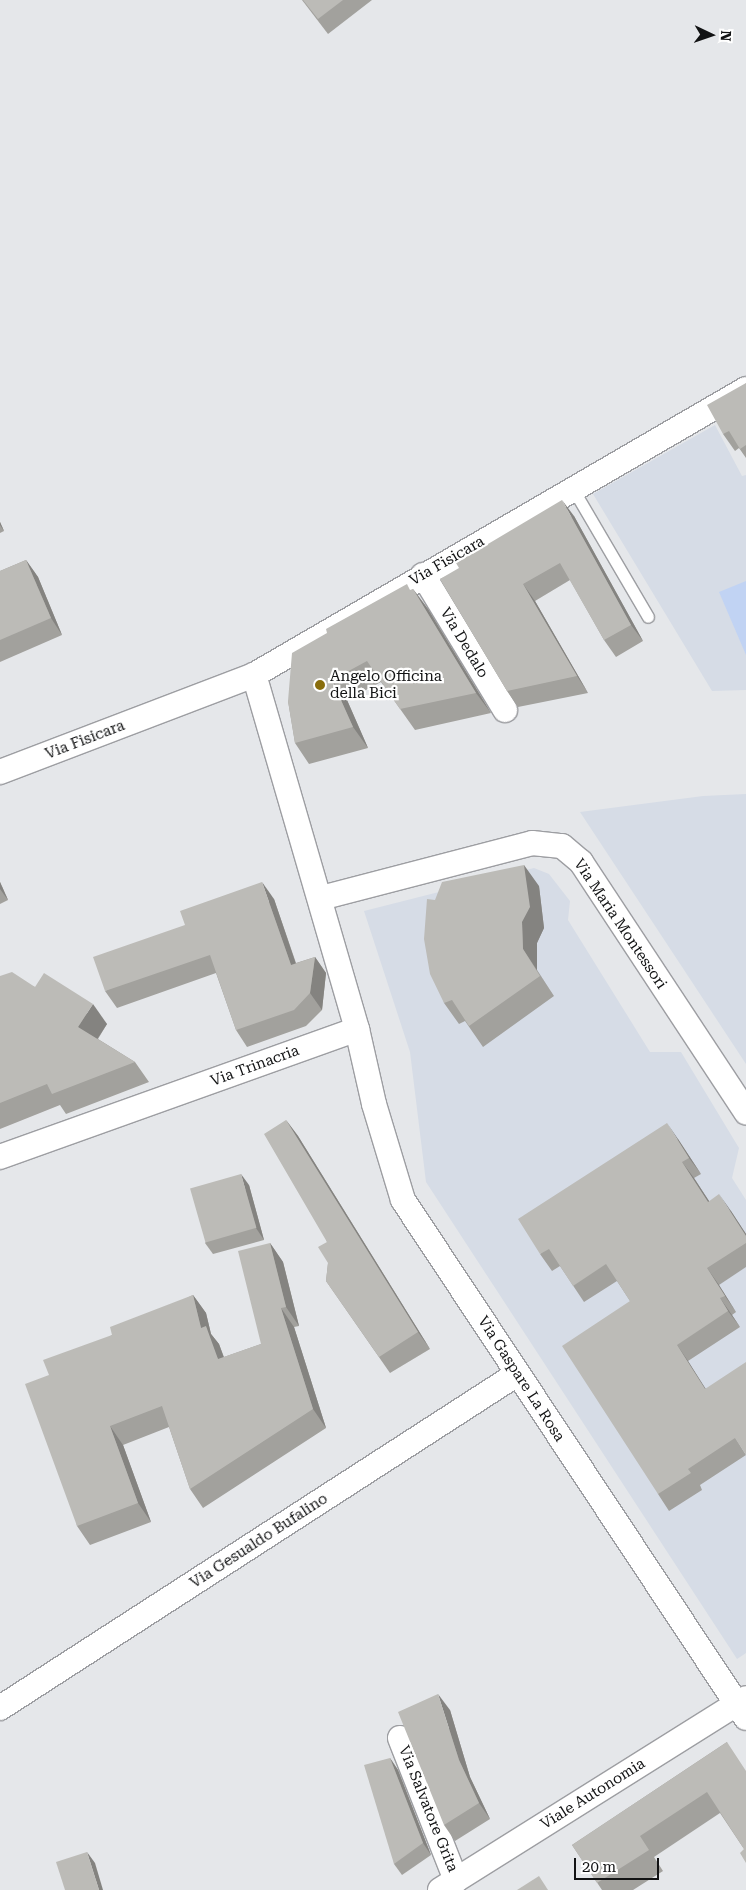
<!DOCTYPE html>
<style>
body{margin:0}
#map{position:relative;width:746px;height:1890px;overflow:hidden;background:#e5e7ea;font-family:"Roboto Serif",serif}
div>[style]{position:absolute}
.built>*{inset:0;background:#d6dce6}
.green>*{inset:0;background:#c1d3f3}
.roads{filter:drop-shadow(1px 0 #9d9ea2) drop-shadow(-1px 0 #9d9ea2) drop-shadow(0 1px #9d9ea2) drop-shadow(0 -1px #9d9ea2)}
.service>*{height:11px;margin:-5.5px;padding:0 5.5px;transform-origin:5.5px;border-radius:5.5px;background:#fff}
.minor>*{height:24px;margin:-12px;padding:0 12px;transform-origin:12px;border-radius:12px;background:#fff}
.wall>*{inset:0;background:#a2a19d}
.shaded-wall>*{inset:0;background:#848380}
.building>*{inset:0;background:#bcbbb7;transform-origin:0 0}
.dots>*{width:14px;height:14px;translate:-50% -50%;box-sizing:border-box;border:2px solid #fff;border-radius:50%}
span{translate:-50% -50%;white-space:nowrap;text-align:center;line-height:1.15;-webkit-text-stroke:4.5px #fff;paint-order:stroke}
.street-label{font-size:15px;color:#121314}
.poi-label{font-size:15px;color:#121314}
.left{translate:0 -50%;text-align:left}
.north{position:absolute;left:686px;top:10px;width:50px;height:50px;-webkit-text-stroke:4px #fff;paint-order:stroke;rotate:93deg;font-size:14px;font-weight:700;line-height:20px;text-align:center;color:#121314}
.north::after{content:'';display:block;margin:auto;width:18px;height:22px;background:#121314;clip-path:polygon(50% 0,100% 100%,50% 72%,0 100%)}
.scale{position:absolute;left:574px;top:1858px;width:85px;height:22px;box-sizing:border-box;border:2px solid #121314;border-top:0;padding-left:6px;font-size:15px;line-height:18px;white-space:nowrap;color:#121314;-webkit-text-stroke:4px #fff;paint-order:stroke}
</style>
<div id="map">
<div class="built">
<div style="clip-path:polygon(715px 425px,742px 476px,746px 475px,746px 690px,712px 691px,593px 494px)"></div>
<div style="clip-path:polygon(746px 794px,746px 1064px,580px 812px,703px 796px)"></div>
<div style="clip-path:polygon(534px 868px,549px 874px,570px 901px,568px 920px,650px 1052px,681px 1052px,739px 1148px,732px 1178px,746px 1200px,746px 1653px,737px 1659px,426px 1182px,410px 1052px,364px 911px)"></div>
</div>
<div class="green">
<div style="clip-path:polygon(746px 581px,746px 655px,719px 592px)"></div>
</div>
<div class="roads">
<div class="service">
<div style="left:573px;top:489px;width:148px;rotate:59.6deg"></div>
</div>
<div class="minor">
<div style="left:423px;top:575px;width:158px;rotate:58.7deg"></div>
<div style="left:0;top:772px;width:272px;rotate:-20.9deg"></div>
<div style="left:254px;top:675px;width:569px;rotate:-30.17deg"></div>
<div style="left:321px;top:898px;width:218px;rotate:-14.6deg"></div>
<div style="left:532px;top:843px;width:30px;rotate:6deg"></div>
<div style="left:562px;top:846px;width:25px;rotate:40deg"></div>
<div style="left:581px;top:862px;width:300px;rotate:56.6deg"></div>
<div style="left:357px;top:1029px;width:77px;rotate:77.2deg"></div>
<div style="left:374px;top:1104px;width:100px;rotate:73.2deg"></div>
<div style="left:403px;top:1200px;width:621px;rotate:56.49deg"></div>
<div style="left:0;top:1157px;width:379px;rotate:-19.7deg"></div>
<div style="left:357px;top:1029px;width:369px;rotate:-106.2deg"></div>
<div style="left:0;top:1708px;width:616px;rotate:-32.86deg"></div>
<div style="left:400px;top:1738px;width:153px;rotate:68.5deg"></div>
<div style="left:440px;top:1890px;width:361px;rotate:-32.1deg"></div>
</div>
</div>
<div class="wall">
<div style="clip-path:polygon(302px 0,372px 0,328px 34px)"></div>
<div style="clip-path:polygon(746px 383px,746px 458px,739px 448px,735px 451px,723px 434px)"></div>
<div style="clip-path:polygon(574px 516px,643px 641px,616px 657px,604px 640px,570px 580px,535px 601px,588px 693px,518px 707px,507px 691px,440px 579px)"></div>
<div style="clip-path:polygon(0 522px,4px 531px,0 533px)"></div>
<div style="clip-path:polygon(26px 560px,38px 577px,62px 635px,0 662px,0 571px)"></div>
<div style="clip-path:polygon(413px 589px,428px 609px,491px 713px,415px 730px,381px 682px,347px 700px,368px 748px,309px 764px,295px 743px,288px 701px)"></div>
<div style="clip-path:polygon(0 882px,8px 900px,0 904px)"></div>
<div style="clip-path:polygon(539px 886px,544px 928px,537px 943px,537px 970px,554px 996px,483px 1047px,465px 1021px,459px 1024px,444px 1003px,435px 900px)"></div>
<div style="clip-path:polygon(274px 899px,296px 963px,315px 957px,326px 973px,322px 1010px,306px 1026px,247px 1047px,236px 1030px,216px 973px,117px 1008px,105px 991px)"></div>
<div style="clip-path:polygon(0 976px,35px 987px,107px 1024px,98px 1039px,135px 1062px,149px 1082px,66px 1114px,60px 1105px,0 1129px)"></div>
<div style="clip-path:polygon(286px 1120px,298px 1136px,430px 1349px,390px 1373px,326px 1281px,328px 1263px,327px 1242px)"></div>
<div style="clip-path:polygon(678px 1139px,701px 1174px,694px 1178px,709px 1201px,731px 1211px,746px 1234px,746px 1267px,719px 1285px,736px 1312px,732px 1315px,740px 1327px,688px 1361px,746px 1455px,700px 1485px,702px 1490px,669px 1511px,658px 1494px,630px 1301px,617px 1281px,584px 1302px,560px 1266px,552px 1271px,540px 1254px)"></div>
<div style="clip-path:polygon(249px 1185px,264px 1240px,213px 1254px,205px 1243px)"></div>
<div style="clip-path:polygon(270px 1243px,283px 1262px,299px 1326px,294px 1327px,326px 1428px,203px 1508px,190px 1489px,169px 1427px,123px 1445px,151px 1522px,90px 1545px,77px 1526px,49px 1375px,112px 1335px,193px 1295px,206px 1313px,211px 1334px,219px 1344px,224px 1357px,261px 1344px)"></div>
<div style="clip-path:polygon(450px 1710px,470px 1777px,490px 1819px,455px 1841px,444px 1825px)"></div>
<div style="clip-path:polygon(727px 1742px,744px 1849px,720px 1813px,654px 1857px,663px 1871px,633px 1890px,602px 1890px,572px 1845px)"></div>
<div style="clip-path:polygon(390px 1758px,398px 1770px,431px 1855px,402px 1875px,394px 1864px)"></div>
</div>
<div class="shaded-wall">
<div style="clip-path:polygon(562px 500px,574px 516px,643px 641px,631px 625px)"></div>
<div style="clip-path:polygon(0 522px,4px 531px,0 525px)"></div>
<div style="clip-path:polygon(26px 560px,38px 577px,62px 635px,51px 618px)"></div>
<div style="clip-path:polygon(523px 584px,535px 601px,588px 693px,577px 676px)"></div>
<div style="clip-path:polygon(413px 589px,428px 609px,491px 713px,476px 693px)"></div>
<div style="clip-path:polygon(332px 680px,347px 700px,368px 748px,353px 727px)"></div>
<div style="clip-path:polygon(524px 865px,539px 886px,544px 928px,537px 943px,537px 970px,554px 996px,523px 949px,522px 922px)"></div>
<div style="clip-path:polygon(0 882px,8px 900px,0 889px)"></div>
<div style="clip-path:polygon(262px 882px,274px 899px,302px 982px,291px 965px)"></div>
<div style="clip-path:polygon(315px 957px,326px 973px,322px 1010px,310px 993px)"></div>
<div style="clip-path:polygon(93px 1004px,107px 1024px,92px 1047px,78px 1027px)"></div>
<div style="clip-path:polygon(286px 1120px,298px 1136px,430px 1349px,418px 1332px)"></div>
<div style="clip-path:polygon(667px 1123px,678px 1139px,701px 1174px,689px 1158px)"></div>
<div style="clip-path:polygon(682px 1162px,694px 1178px,720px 1218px,708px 1202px)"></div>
<div style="clip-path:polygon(241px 1174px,249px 1185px,264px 1240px,256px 1228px)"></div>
<div style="clip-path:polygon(719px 1194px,731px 1211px,746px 1234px,746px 1236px)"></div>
<div style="clip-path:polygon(270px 1243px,283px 1262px,299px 1326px,286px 1307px)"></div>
<div style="clip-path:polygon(707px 1268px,719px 1285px,736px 1312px,725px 1296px)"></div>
<div style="clip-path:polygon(193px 1295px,206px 1313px,211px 1334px,219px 1344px,231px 1378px,218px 1359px,201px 1328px)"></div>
<div style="clip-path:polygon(720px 1298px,732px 1315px,740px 1327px,728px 1311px)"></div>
<div style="clip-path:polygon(281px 1308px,294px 1327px,326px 1428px,313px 1409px)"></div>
<div style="clip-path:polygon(677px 1345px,688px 1361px,716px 1405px,705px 1389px)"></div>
<div style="clip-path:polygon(110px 1426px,123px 1445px,151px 1522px,138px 1503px)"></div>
<div style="clip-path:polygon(438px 1694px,450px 1710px,470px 1777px,490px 1819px,479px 1803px,459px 1760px)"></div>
<div style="clip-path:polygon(390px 1758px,398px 1770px,431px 1855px,423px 1843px)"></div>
<div style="clip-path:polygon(87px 1852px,95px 1863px,103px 1890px,99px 1890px)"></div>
</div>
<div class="building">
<div style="clip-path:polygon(303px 0,343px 0,318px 19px)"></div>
<div style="clip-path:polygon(746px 383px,746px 445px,740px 449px,729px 431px,723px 434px,707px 405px)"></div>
<div style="clip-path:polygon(562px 500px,631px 625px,604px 640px,560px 563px,523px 584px,577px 676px,507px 691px,440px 579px,459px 568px,456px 563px)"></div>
<div style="clip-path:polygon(26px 560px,51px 618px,0 640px,0 571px)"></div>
<div style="clip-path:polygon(407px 584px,410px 590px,413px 589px,476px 693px,400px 709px,367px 661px,332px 680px,353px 727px,295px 743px,288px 701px,292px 653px,327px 633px,326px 629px)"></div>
<div style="clip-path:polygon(524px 865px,530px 907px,522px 922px,523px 949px,540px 976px,469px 1026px,452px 1000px,444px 1003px,430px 974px,424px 939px,427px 899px,435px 900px,442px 882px)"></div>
<div style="clip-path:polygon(262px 882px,291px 965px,315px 957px,310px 993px,294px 1010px,236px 1030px,210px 955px,105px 991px,93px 957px,185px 925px,180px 911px)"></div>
<div style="clip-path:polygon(12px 972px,35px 987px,44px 973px,93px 1004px,78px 1027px,135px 1062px,52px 1094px,47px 1084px,0 1103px,0 976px)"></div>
<div style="clip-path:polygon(286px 1120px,418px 1332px,379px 1357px,326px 1281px,328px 1263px,318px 1247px,327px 1242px,264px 1134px)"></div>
<div style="clip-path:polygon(667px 1123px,689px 1158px,682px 1162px,708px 1202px,719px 1194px,746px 1236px,746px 1243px,707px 1268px,725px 1296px,720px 1298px,728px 1311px,677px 1345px,705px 1389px,746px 1362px,746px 1455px,735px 1438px,688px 1469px,691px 1473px,658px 1494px,562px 1346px,630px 1301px,606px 1264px,573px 1286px,549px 1249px,540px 1254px,518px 1219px)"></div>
<div style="left:241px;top:1174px;width:56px;height:53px;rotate:74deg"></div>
<div style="clip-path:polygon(270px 1243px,286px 1307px,281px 1308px,313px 1409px,190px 1489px,162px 1406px,110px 1426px,138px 1503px,77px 1526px,25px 1384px,49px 1375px,43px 1360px,112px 1335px,110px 1327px,193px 1295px,201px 1328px,206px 1326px,218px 1359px,261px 1344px,238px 1251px)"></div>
<div style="clip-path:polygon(438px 1694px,459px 1760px,479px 1803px,444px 1825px,398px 1712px)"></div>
<div style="clip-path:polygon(727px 1742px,746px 1771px,746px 1863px,740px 1853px,744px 1849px,707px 1792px,640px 1836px,649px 1850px,597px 1883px,572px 1845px)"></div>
<div style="clip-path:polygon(390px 1758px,423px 1843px,394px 1864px,364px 1765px)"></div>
<div style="clip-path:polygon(87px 1852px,99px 1890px,65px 1890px,56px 1862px)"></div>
<div style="clip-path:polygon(539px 1876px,548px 1890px,517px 1890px)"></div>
</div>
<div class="dots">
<div style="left:320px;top:685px;background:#896d0c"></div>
</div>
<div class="street-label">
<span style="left:447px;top:561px;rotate:-30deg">Via Fisicara</span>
<span style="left:464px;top:643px;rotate:59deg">Via Dedalo</span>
<span style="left:85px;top:740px;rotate:-21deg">Via Fisicara</span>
<span style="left:620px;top:924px;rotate:56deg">Via Maria Montessori</span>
<span style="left:255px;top:1066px;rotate:-20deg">Via Trinacria</span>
<span style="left:521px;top:1379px;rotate:57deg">Via Gaspare La Rosa</span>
<span style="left:259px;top:1541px;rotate:-33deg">Via Gesualdo Bufalino</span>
<span style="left:593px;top:1794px;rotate:-32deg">Viale Autonomia</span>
<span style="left:428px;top:1809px;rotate:68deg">Via Salvatore Grita</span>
</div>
<div class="poi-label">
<span class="left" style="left:330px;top:685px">Angelo Officina<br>della Bici</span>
</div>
<div class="north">N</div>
<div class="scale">20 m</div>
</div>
